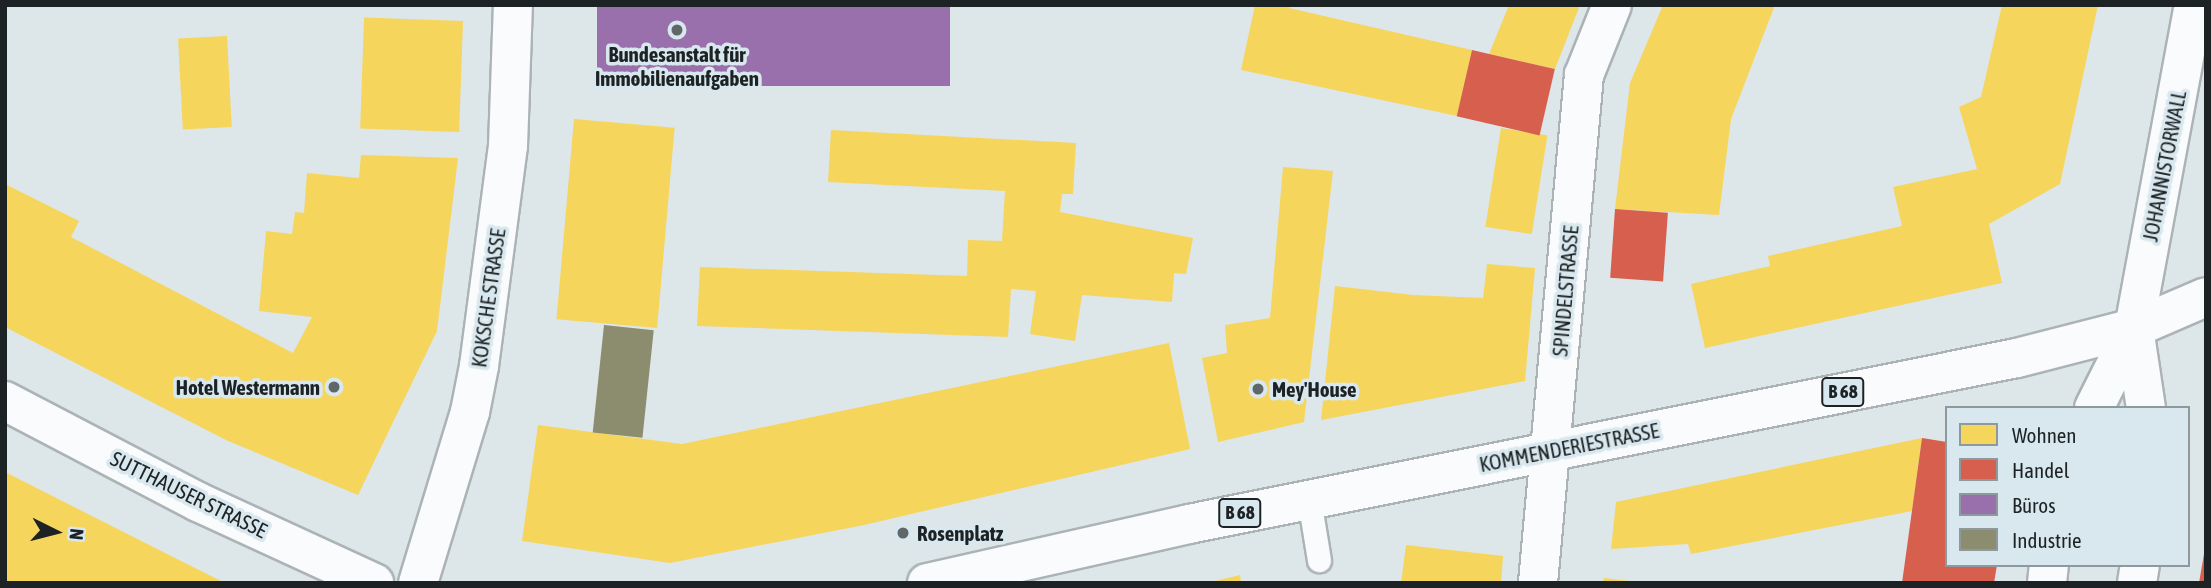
<!DOCTYPE html>
<meta charset="utf-8">
<style>
body{margin:0}
#map{position:relative;width:2211px;height:588px;overflow:hidden;background:#dde6e9;font-family:"Asap Condensed",sans-serif}
div>[style]{position:absolute}
.homes>*{inset:0;background:#f6d55c;transform-origin:0 0}
.shops>*{inset:0;background:#d6604d;transform-origin:0 0}
.offices>*{inset:0;background:#9970ab;transform-origin:0 0}
.industry>*{inset:0;background:#8c8c6e;transform-origin:0 0}
.roads{filter:drop-shadow(2px 0 #acb3b6) drop-shadow(-2px 0 #acb3b6) drop-shadow(0 2px #acb3b6) drop-shadow(0 -2px #acb3b6)}
.lane>*{height:23px;margin:-11.5px;padding:0 11.5px;transform-origin:11.5px;border-radius:11.5px;background:#fafbfc}
.street>*{height:38px;margin:-19px;padding:0 19px;transform-origin:19px;border-radius:19px;background:#fafbfc}
.secondary>*{height:38px;margin:-19px;padding:0 19px;transform-origin:19px;border-radius:19px;background:#fafbfc}
.primary>*{height:38px;margin:-19px;padding:0 19px;transform-origin:19px;border-radius:19px;background:#fafbfc}
.dots>*{width:19px;height:19px;translate:-50% -50%;box-sizing:border-box;border:4px solid #d8e8ee;border-radius:50%}
span{translate:-50% -50%;white-space:nowrap;text-align:center;line-height:1.15;-webkit-text-stroke:7px #d8e8ee;paint-order:stroke}
.shield-label span{padding:2px 5px;background:#d8e8ee;border:2px solid;border-radius:5px;-webkit-text-stroke-width:0}
.shield-label{font-size:19px;color:#1d2224;font-weight:700}
.poi-label{font-size:21px;color:#1d2224;font-weight:700}
.right{translate:-100% -50%;text-align:right}
.left{translate:0 -50%;text-align:left}
.street-label{font-size:21px;color:#1d2224}
.frame{position:absolute;inset:0;border:7px solid #1d2224;pointer-events:none}
.legend{position:absolute;left:1945px;top:406px;width:245px;height:161px;box-sizing:border-box;background:#d8e8ee;border:2px solid #8d999d;margin:0;padding:9px 12px;list-style:none;font-size:21px;color:#1d2224}
.legend li{display:flex;align-items:center;gap:14px;height:35px}
.legend b{width:35px;border:2px solid #8d999d}
.north{position:absolute;left:21px;top:497px;width:70px;height:70px;-webkit-text-stroke:5px #d8e8ee;paint-order:stroke;rotate:96deg;font-size:19px;font-weight:700;line-height:28px;text-align:center;color:#1d2224}
.north::after{content:'';display:block;margin:auto;width:24px;height:32px;background:#1d2224;clip-path:polygon(50% 0,100% 100%,50% 72%,0 100%)}
</style>
<div id="map">
<div class="homes">
<div style="clip-path:polygon(1255px 5px,1290px 5px,1289px 8px,1472px 50px,1457px 116px,1241px 70px)"></div>
<div style="clip-path:polygon(1509px 5px,1580px 5px,1555px 69px,1489px 54px)"></div>
<div style="clip-path:polygon(1663px 5px,1775px 5px,1731px 119px,1719px 215px,1615px 209px,1630px 83px)"></div>
<div style="clip-path:polygon(2002px 5px,2098px 5px,2060px 184px,1989px 224px,2002px 283px,1705px 348px,1691px 284px,1770px 266px,1768px 256px,1902px 226px,1893px 187px,1977px 169px,1959px 107px,1981px 97px)"></div>
<div style="left:463px;top:21px;width:111px;height:99px;rotate:92deg"></div>
<div style="left:227px;top:36px;width:91px;height:49px;rotate:87deg"></div>
<div style="left:574px;top:119px;width:101px;height:201px;rotate:5deg"></div>
<div style="left:1501px;top:128px;width:47px;height:100px;rotate:9deg"></div>
<div style="clip-path:polygon(831px 130px,1076px 143px,1073px 194px,1062px 194px,1060px 212px,1193px 238px,1186px 274px,1174px 273px,1172px 302px,1082px 295px,1075px 341px,1030px 334px,1036px 291px,1011px 289px,1008px 337px,697px 326px,700px 267px,967px 276px,968px 240px,1002px 241px,1005px 191px,828px 182px)"></div>
<div style="clip-path:polygon(361px 155px,458px 158px,437px 331px,358px 495px,226px 440px,5px 327px,5px 184px,79px 221px,71px 237px,293px 353px,312px 317px,259px 311px,266px 231px,292px 234px,295px 212px,304px 213px,307px 173px,359px 178px)"></div>
<div style="clip-path:polygon(1283px 167px,1333px 171px,1304px 422px,1218px 442px,1202px 358px,1227px 353px,1225px 325px,1270px 318px)"></div>
<div style="clip-path:polygon(1487px 264px,1535px 268px,1525px 381px,1321px 420px,1335px 286px,1413px 295px,1483px 298px)"></div>
<div style="clip-path:polygon(1169px 343px,1190px 449px,864px 525px,670px 563px,522px 541px,538px 425px,682px 444px)"></div>
<div style="clip-path:polygon(1922px 438px,1912px 511px,1691px 554px,1688px 544px,1611px 549px,1616px 502px)"></div>
<div style="clip-path:polygon(5px 472px,173px 557px,225px 583px,5px 583px)"></div>
<div style="clip-path:polygon(1406px 545px,1503px 556px,1501px 583px,1401px 583px)"></div>
<div style="clip-path:polygon(1240px 575px,1241px 583px,1211px 583px,1211px 582px)"></div>
<div style="clip-path:polygon(1604px 578px,1630px 581px,1630px 583px,1603px 583px)"></div>
</div>
<div class="shops">
<div style="left:1472px;top:50px;width:85px;height:68px;rotate:13deg"></div>
<div style="left:1615px;top:209px;width:53px;height:69px;rotate:4deg"></div>
<div style="clip-path:polygon(1922px 438px,1947px 442px,1947px 565px,1997px 565px,1994px 583px,1902px 583px)"></div>
<div style="clip-path:polygon(2204px 554px,2206px 583px,2199px 583px)"></div>
</div>
<div class="offices">
<div style="left:597px;top:5px;width:353px;height:81px"></div>
</div>
<div class="industry">
<div style="left:604px;top:325px;width:50px;height:108px;rotate:6deg"></div>
</div>
<div class="roads">
<div class="lane">
<div style="left:1309px;top:499px;width:62px;rotate:80.7deg"></div>
</div>
<div class="street">
<div style="left:2134px;top:328px;width:78px;rotate:-23.3deg"></div>
<div style="left:418px;top:583px;width:179px;rotate:-73.1deg"></div>
<div style="left:470px;top:412px;width:47px;rotate:-78.9deg"></div>
<div style="left:479px;top:366px;width:222px;rotate:-82.5deg"></div>
<div style="left:508px;top:146px;width:141px;rotate:-88deg"></div>
<div style="left:1538px;top:583px;width:510px;rotate:-84.83deg"></div>
<div style="left:1584px;top:75px;width:75px;rotate:-68.2deg"></div>
</div>
<div class="secondary">
<div style="left:5px;top:401px;width:218px;rotate:27.6deg"></div>
<div style="left:198px;top:502px;width:194px;rotate:24.7deg"></div>
</div>
<div class="primary">
<div style="left:2134px;top:328px;width:81px;rotate:81.5deg"></div>
<div style="left:2094px;top:408px;width:89px;rotate:-63.4deg"></div>
<div style="left:2134px;top:328px;width:329px;rotate:-79.5deg"></div>
<div style="left:927px;top:583px;width:269px;rotate:-12.7deg"></div>
<div style="left:1189px;top:524px;width:844px;rotate:-11.34deg"></div>
<div style="left:2017px;top:358px;width:121px;rotate:-14.4deg"></div>
<div style="left:2047px;top:583px;width:18px;rotate:-84deg"></div>
<div style="left:2137px;top:583px;width:18px;rotate:-81deg"></div>
</div>
</div>
<div class="dots">
<div style="left:677px;top:30px;background:#606769"></div>
<div style="left:334px;top:387px;background:#606769"></div>
<div style="left:1258px;top:389px;background:#606769"></div>
<div style="left:903px;top:533px;background:#606769"></div>
</div>
<div class="shield-label">
<span style="left:1843px;top:392px">B 68</span>
<span style="left:1240px;top:513px">B 68</span>
</div>
<div class="poi-label">
<span style="left:677px;top:66px">Bundesanstalt für<br>Immobilienaufgaben</span>
<span class="right" style="left:320px;top:387px">Hotel Westermann</span>
<span class="left" style="left:1272px;top:389px">Mey'House</span>
<span class="left" style="left:917px;top:533px">Rosenplatz</span>
</div>
<div class="street-label">
<span style="left:2164px;top:166px;rotate:-79deg">JOHANNISTORWALL</span>
<span style="left:1565px;top:291px;rotate:-85deg">SPINDELSTRASSE</span>
<span style="left:488px;top:298px;rotate:-82deg">KOKSCHE STRASSE</span>
<span style="left:1569px;top:447px;rotate:-11deg">KOMMENDERIESTRASSE</span>
<span style="left:189px;top:494px;rotate:26deg">SUTTHAUSER STRASSE</span>
</div>
<div class="frame"></div>
<ul class="legend">
<li><b style="height:19px;background:#f6d55c"></b>Wohnen</li>
<li><b style="height:19px;background:#d6604d"></b>Handel</li>
<li><b style="height:19px;background:#9970ab"></b>Büros</li>
<li><b style="height:19px;background:#8c8c6e"></b>Industrie</li>
</ul>
<div class="north">N</div>
</div>
